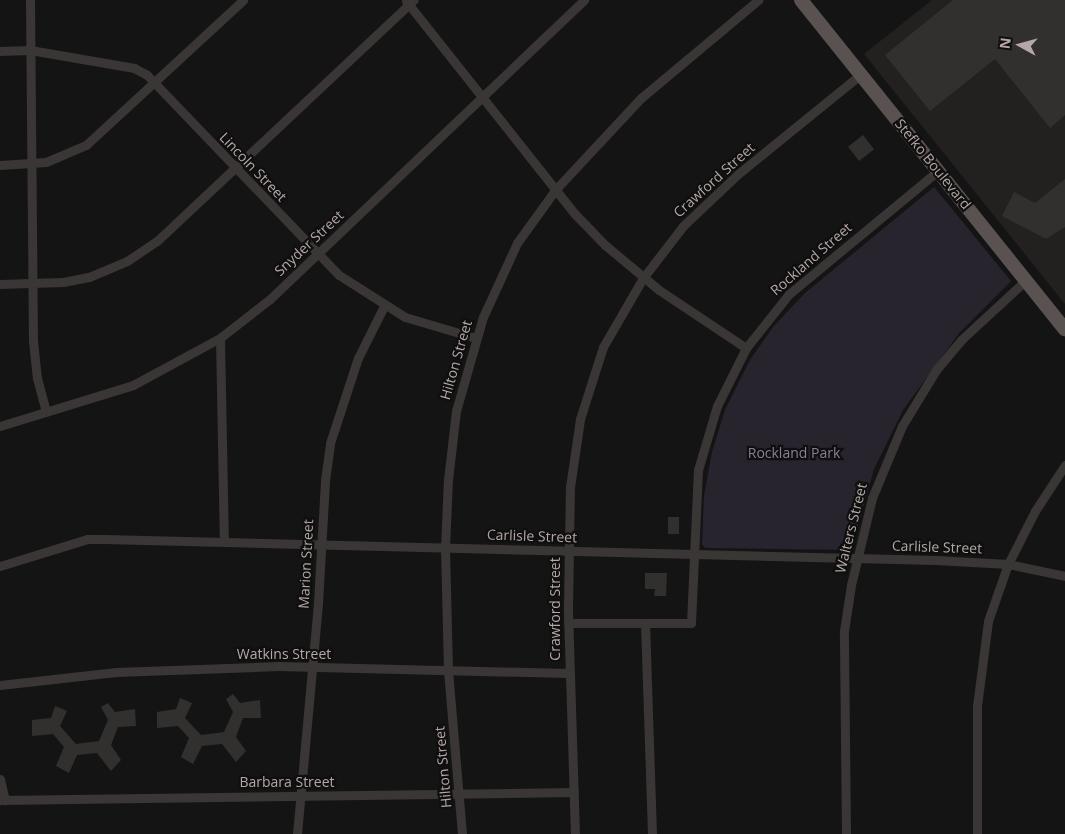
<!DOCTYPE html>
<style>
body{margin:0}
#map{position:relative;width:1065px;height:834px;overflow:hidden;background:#151414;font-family:"Open Sans",sans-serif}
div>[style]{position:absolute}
.built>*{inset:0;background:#222120}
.green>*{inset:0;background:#28242d}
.building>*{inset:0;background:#31302f;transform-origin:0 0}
.street>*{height:9px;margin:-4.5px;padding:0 4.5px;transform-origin:4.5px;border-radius:4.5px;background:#3a3635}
.primary>*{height:14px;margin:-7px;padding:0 7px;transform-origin:7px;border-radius:7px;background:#595251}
span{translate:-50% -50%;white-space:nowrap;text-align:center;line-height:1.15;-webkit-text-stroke:4.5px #100f0f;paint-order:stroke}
.street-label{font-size:14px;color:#b5a7a6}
.park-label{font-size:14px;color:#8c7ea0}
.north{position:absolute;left:995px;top:20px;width:50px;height:50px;-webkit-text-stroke:4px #100f0f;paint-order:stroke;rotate:277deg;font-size:14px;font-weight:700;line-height:20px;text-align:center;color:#b5a7a6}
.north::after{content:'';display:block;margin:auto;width:18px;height:22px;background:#b5a7a6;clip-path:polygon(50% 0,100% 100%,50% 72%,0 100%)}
</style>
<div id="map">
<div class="built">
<div style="clip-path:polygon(932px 0,1065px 0,1065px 304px,864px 54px)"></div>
</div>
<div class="green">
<div style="clip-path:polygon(934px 187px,1011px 281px,960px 332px,903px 410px,874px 469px,851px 550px,705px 548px,702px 544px,704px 496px,712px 452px,725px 410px,750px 360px,773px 327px,805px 293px)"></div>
</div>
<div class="building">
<div style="clip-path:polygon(953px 0,1065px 0,1065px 115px,1050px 128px,995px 59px,930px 111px,885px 55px)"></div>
<div style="left:863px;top:135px;width:18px;height:19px;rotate:52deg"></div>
<div style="clip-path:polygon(1065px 179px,1065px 227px,1046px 239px,1002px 216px,1014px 192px,1035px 203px)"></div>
<div style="left:668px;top:517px;width:11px;height:17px"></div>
<div style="clip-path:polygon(645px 573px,667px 573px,666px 596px,654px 596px,655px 589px,645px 589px)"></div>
<div style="clip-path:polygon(233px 694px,240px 703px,260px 700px,261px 718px,243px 718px,236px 737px,246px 751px,236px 762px,222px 744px,202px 746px,193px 764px,181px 757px,189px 738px,178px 726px,157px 728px,157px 712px,176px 709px,180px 698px,192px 703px,185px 718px,201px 735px,224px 732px,233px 712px,226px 699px)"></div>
<div style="clip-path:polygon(108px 703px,115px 712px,135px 709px,136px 726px,118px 727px,111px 745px,121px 760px,111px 771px,97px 753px,77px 755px,69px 773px,56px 766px,64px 747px,53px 734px,32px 736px,32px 720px,51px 718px,55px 706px,67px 711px,60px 726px,76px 744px,99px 741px,108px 720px,101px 707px)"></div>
</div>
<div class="street">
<div style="left:30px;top:0;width:341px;rotate:89.5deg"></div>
<div style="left:33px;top:341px;width:37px;rotate:84deg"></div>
<div style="left:37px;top:378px;width:35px;rotate:75deg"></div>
<div style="left:406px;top:1px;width:270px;rotate:51.6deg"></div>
<div style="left:574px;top:213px;width:45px;rotate:45.9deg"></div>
<div style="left:605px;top:245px;width:70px;rotate:39.8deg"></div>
<div style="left:659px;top:290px;width:105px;rotate:33.7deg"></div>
<div style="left:0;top:51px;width:30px;rotate:-2deg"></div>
<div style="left:30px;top:50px;width:106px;rotate:9.8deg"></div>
<div style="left:134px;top:68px;width:15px;rotate:28deg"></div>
<div style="left:147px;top:75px;width:277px;rotate:46.2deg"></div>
<div style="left:339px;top:275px;width:78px;rotate:32.5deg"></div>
<div style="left:405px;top:317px;width:74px;rotate:16.5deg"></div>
<div style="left:0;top:165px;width:46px;rotate:-3.7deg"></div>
<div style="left:46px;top:162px;width:43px;rotate:-23deg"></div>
<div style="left:86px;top:145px;width:214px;rotate:-42.7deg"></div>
<div style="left:0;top:284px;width:63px;rotate:-1.8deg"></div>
<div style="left:63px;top:282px;width:26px;rotate:-11deg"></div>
<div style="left:89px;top:277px;width:41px;rotate:-22.8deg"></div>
<div style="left:127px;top:261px;width:36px;rotate:-34deg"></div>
<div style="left:157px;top:241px;width:352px;rotate:-43.2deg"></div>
<div style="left:220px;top:338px;width:204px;rotate:88.9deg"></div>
<div style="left:0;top:426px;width:139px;rotate:-17.1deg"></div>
<div style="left:133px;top:385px;width:99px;rotate:-28.4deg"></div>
<div style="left:220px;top:338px;width:63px;rotate:-38deg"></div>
<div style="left:270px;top:299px;width:434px;rotate:-43.6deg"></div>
<div style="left:0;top:566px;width:91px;rotate:-17.2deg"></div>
<div style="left:87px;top:539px;width:17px"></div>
<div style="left:104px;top:539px;width:832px;rotate:1.45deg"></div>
<div style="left:936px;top:560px;width:72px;rotate:3.2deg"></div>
<div style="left:1008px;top:564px;width:58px;rotate:11.9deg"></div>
<div style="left:568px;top:623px;width:123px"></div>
<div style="left:691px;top:623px;width:153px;rotate:-87.4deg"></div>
<div style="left:698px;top:470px;width:67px;rotate:-73.5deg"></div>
<div style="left:717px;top:406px;width:65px;rotate:-63.4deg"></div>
<div style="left:746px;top:348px;width:69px;rotate:-51.5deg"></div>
<div style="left:789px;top:294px;width:195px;rotate:-39.6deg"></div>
<div style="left:645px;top:623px;width:211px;rotate:88.1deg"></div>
<div style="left:0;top:685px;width:117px;rotate:-6.4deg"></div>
<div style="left:116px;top:672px;width:162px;rotate:-2.1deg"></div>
<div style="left:278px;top:666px;width:291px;rotate:1.4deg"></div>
<div style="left:0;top:779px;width:22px;rotate:77deg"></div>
<div style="left:0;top:800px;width:574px;rotate:-0.8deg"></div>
<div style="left:297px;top:834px;width:232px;rotate:-84.8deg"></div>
<div style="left:318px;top:603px;width:123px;rotate:-86.7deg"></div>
<div style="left:325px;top:480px;width:37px;rotate:-82deg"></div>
<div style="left:330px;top:443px;width:89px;rotate:-71.8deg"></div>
<div style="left:358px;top:358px;width:58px;rotate:-63.4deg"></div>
<div style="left:462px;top:834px;width:165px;rotate:-94.9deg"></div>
<div style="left:448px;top:670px;width:122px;rotate:-91.4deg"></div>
<div style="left:445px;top:548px;width:68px;rotate:-87.5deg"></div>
<div style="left:448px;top:480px;width:69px;rotate:-83.4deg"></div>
<div style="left:456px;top:411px;width:98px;rotate:-74deg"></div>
<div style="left:483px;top:317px;width:81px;rotate:-65.3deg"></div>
<div style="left:517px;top:243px;width:67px;rotate:-54.2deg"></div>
<div style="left:556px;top:189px;width:125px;rotate:-47deg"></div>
<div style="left:641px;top:98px;width:153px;rotate:-39.9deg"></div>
<div style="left:575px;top:834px;width:224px;rotate:-91.8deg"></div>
<div style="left:568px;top:610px;width:123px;rotate:-89.1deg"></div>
<div style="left:570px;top:487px;width:69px;rotate:-81.6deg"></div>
<div style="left:580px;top:419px;width:76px;rotate:-72.3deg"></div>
<div style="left:603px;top:347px;width:80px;rotate:-59.9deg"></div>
<div style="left:643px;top:278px;width:66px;rotate:-52.4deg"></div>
<div style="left:683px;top:226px;width:76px;rotate:-43.4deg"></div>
<div style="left:738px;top:174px;width:159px;rotate:-39.1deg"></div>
<div style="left:846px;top:834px;width:203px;rotate:-90.6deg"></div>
<div style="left:844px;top:631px;width:47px;rotate:-81.3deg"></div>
<div style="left:851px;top:585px;width:89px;rotate:-76.4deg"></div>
<div style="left:872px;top:498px;width:78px;rotate:-67.4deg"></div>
<div style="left:902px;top:426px;width:66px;rotate:-58.7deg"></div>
<div style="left:936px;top:370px;width:39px;rotate:-50deg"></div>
<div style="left:961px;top:340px;width:88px;rotate:-42.7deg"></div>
<div style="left:977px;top:834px;width:128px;rotate:-90deg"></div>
<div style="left:977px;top:706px;width:86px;rotate:-82.6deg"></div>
<div style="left:988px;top:621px;width:60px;rotate:-70.7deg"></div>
<div style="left:1008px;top:564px;width:59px;rotate:-63deg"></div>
<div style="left:1035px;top:511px;width:55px;rotate:-56.9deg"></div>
</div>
<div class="primary">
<div style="left:801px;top:0;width:422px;rotate:51.3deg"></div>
</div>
<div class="street-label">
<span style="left:933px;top:164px;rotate:51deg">Stefko Boulevard</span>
<span style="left:253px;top:167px;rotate:46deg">Lincoln Street</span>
<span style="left:714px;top:180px;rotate:-42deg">Crawford Street</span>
<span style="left:309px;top:243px;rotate:-43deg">Snyder Street</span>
<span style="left:811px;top:259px;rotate:-41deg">Rockland Street</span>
<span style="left:456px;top:360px;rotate:-74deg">Hilton Street</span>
<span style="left:851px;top:528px;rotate:-76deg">Walters Street</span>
<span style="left:532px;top:536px;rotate:2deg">Carlisle Street</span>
<span style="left:937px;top:547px;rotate:2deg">Carlisle Street</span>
<span style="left:306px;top:564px;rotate:-87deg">Marion Street</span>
<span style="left:555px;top:609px;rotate:-90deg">Crawford Street</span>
<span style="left:284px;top:654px">Watkins Street</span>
<span style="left:443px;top:767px;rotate:-95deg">Hilton Street</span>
<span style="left:287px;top:782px">Barbara Street</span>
</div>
<div class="park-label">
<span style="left:794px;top:453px">Rockland Park</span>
</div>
<div class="north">N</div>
</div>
